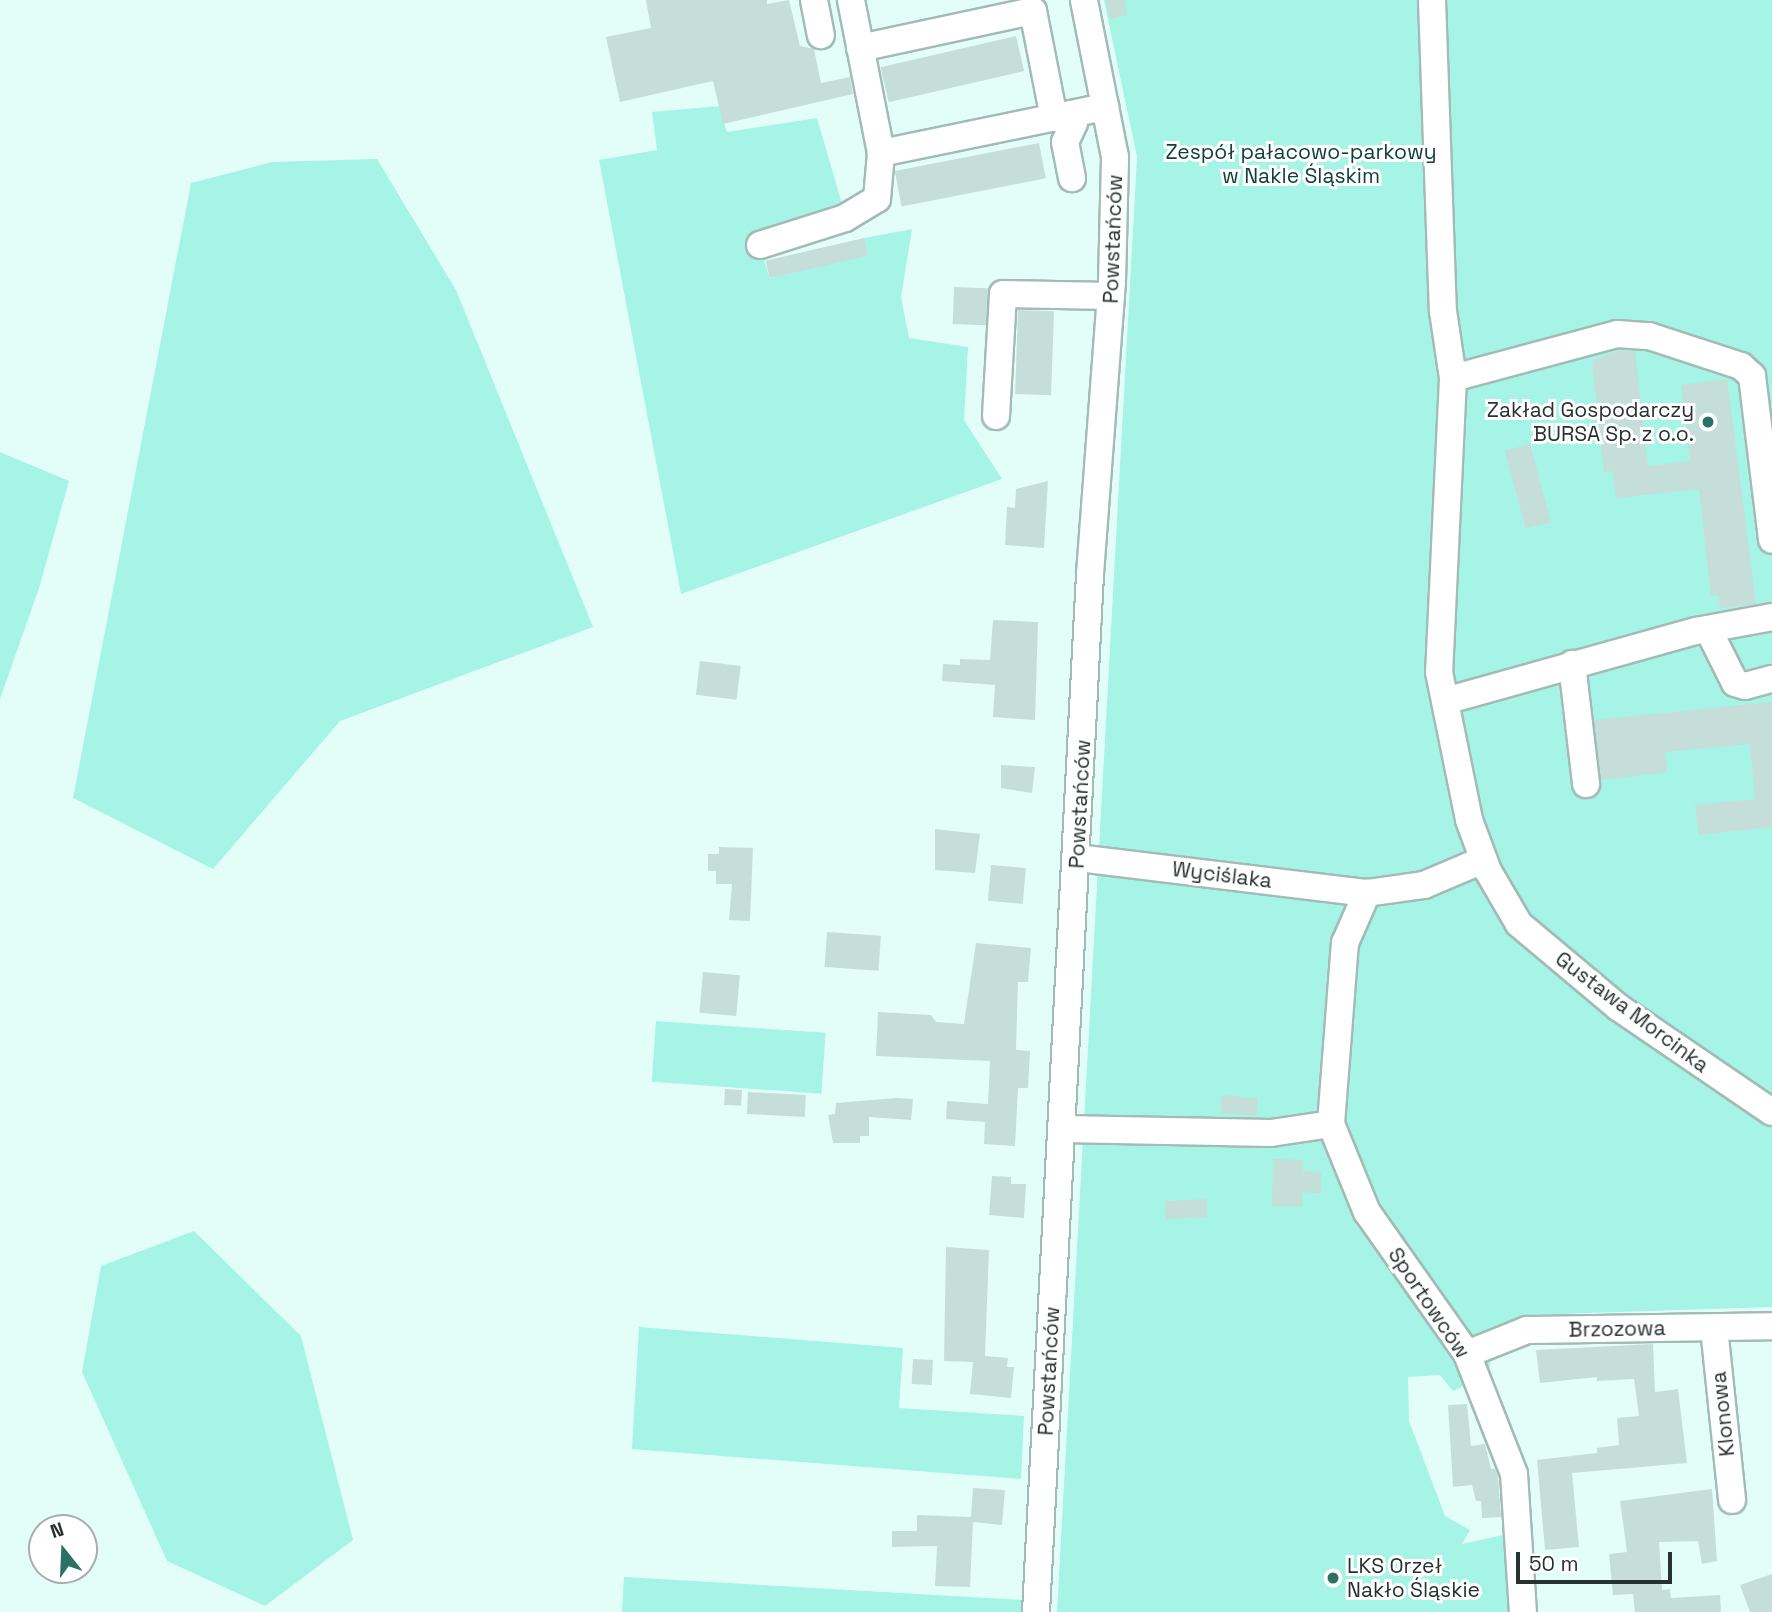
<!DOCTYPE html>
<meta charset="utf-8">
<style>
body{margin:0}
#map{position:relative;width:1772px;height:1612px;overflow:hidden;background:#e3fef8;font-family:"Space Grotesk",sans-serif}
div>[style]{position:absolute}
.green>*{inset:0;background:#a5f4e5;transform-origin:0 0}
.building>*{inset:0;background:#c5ded9;transform-origin:0 0}
.roads{filter:drop-shadow(2px 0 #a2bbb6) drop-shadow(-2px 0 #a2bbb6) drop-shadow(0 2px #a2bbb6) drop-shadow(0 -2px #a2bbb6)}
.minor>*{height:26px;margin:-13px;padding:0 13px;transform-origin:13px;border-radius:13px;background:#fff}
.dots>*{width:19px;height:19px;translate:-50% -50%;box-sizing:border-box;border:4px solid #fff;border-radius:50%}
span{translate:-50% -50%;white-space:nowrap;text-align:center;line-height:1.15;-webkit-text-stroke:6px #fff;paint-order:stroke}
.park-label{font-size:21px;color:#104039}
.street-label{font-size:21px;color:#27312f}
.poi-label{font-size:21px;color:#27312f}
.right{translate:-100% -50%;text-align:right}
.left{translate:0 -50%;text-align:left}
.north{position:absolute;left:28px;top:1514px;width:70px;height:70px;box-sizing:border-box;background:#fff;border:2px solid #a9adac;border-radius:50%;rotate:342deg;font-size:19px;font-weight:700;line-height:28px;text-align:center;color:#27312f}
.north::after{content:'';display:block;margin:auto;width:24px;height:32px;background:#2b7166;clip-path:polygon(50% 0,100% 100%,50% 72%,0 100%)}
.scale{position:absolute;left:1516px;top:1552px;width:156px;height:32px;box-sizing:border-box;border:4px solid #27312f;border-top:0;padding-left:9px;font-size:21px;line-height:24px;white-space:nowrap;color:#27312f;-webkit-text-stroke:5px #fff;paint-order:stroke}
</style>
<div id="map">
<div class="green">
<div style="clip-path:polygon(1104px 0,1772px 0,1772px 1307px,1526px 1315px,1493px 1332px,1489px 1373px,1453px 1391px,1440px 1375px,1408px 1377px,1409px 1421px,1445px 1516px,1470px 1530px,1462px 1544px,1503px 1535px,1511px 1612px,1057px 1612px,1137px 157px)"></div>
<div style="clip-path:polygon(719px 106px,727px 132px,817px 118px,842px 204px,821px 215px,756px 234px,770px 279px,864px 238px,912px 229px,901px 297px,909px 338px,968px 347px,964px 420px,1002px 479px,681px 594px,599px 160px,657px 150px,652px 112px)"></div>
<div style="clip-path:polygon(377px 159px,456px 290px,593px 627px,340px 721px,213px 869px,73px 798px,191px 183px,272px 162px)"></div>
<div style="clip-path:polygon(0 452px,69px 481px,39px 588px,0 699px)"></div>
<div style="left:656px;top:1021px;width:170px;height:61px;rotate:4deg"></div>
<div style="clip-path:polygon(194px 1231px,301px 1336px,353px 1540px,265px 1606px,167px 1561px,82px 1372px,101px 1266px)"></div>
<div style="clip-path:polygon(639px 1327px,903px 1348px,899px 1408px,1024px 1416px,1021px 1479px,632px 1449px)"></div>
<div style="clip-path:polygon(624px 1577px,1023px 1600px,1022px 1612px,622px 1612px)"></div>
</div>
<div class="building">
<div style="clip-path:polygon(646px 0,767px 0,767px 4px,789px 0,800px 46px,814px 49px,821px 83px,850px 77px,853px 94px,723px 124px,713px 81px,620px 102px,606px 37px,651px 28px)"></div>
<div style="clip-path:polygon(1106px 0,1124px 0,1127px 15px,1110px 19px)"></div>
<div style="left:1016px;top:36px;width:36px;height:139px;rotate:77deg"></div>
<div style="left:1039px;top:143px;width:36px;height:147px;rotate:79deg"></div>
<div style="left:864px;top:238px;width:18px;height:101px;rotate:77deg"></div>
<div style="left:954px;top:287px;width:34px;height:37px;rotate:2deg"></div>
<div style="left:1018px;top:310px;width:36px;height:84px;rotate:2deg"></div>
<div style="clip-path:polygon(1619px 350px,1635px 351px,1648px 466px,1690px 461px,1681px 385px,1727px 379px,1756px 604px,1720px 608px,1719px 595px,1711px 596px,1699px 489px,1616px 498px,1613px 471px,1604px 472px,1592px 361px)"></div>
<div style="left:1530px;top:444px;width:81px;height:26px;rotate:75deg"></div>
<div style="clip-path:polygon(1048px 481px,1044px 548px,1005px 545px,1007px 507px,1015px 508px,1016px 489px)"></div>
<div style="clip-path:polygon(993px 620px,1038px 622px,1035px 720px,993px 717px,995px 685px,942px 681px,943px 664px,960px 665px,960px 659px,990px 660px)"></div>
<div style="left:700px;top:661px;width:41px;height:34px;rotate:7deg"></div>
<div style="clip-path:polygon(1772px 702px,1772px 827px,1699px 835px,1695px 805px,1755px 799px,1750px 744px,1665px 752px,1667px 772px,1601px 780px,1594px 720px)"></div>
<div style="clip-path:polygon(1001px 765px,1035px 767px,1032px 793px,1001px 788px)"></div>
<div style="clip-path:polygon(935px 829px,980px 834px,975px 873px,935px 870px)"></div>
<div style="clip-path:polygon(719px 847px,753px 848px,750px 921px,729px 920px,732px 884px,716px 884px,716px 871px,708px 871px,708px 854px,719px 854px)"></div>
<div style="left:991px;top:865px;width:35px;height:36px;rotate:5deg"></div>
<div style="left:827px;top:932px;width:54px;height:35px;rotate:4deg"></div>
<div style="clip-path:polygon(976px 943px,1031px 948px,1028px 982px,1018px 982px,1016px 1050px,1030px 1051px,1028px 1088px,1018px 1088px,1015px 1146px,984px 1144px,985px 1122px,946px 1119px,947px 1101px,988px 1104px,990px 1061px,876px 1056px,878px 1012px,931px 1015px,936px 1022px,964px 1024px)"></div>
<div style="left:703px;top:972px;width:37px;height:41px;rotate:5deg"></div>
<div style="left:725px;top:1089px;width:17px;height:16px;rotate:3deg"></div>
<div style="left:748px;top:1092px;width:58px;height:22px;rotate:3deg"></div>
<div style="left:1222px;top:1095px;width:36px;height:18px;rotate:5deg"></div>
<div style="clip-path:polygon(896px 1098px,913px 1099px,911px 1120px,869px 1117px,869px 1136px,860px 1136px,860px 1143px,833px 1143px,828px 1115px,835px 1114px,836px 1103px)"></div>
<div style="clip-path:polygon(1273px 1159px,1303px 1160px,1303px 1171px,1321px 1172px,1321px 1193px,1302px 1192px,1302px 1207px,1272px 1206px)"></div>
<div style="clip-path:polygon(992px 1176px,1011px 1177px,1011px 1184px,1026px 1184px,1024px 1218px,989px 1215px)"></div>
<div style="left:1206px;top:1199px;width:18px;height:41px;rotate:87deg"></div>
<div style="clip-path:polygon(946px 1247px,989px 1250px,985px 1356px,1008px 1358px,1007px 1367px,1014px 1367px,1011px 1398px,970px 1394px,973px 1362px,944px 1361px)"></div>
<div style="clip-path:polygon(1653px 1344px,1655px 1392px,1678px 1389px,1687px 1463px,1572px 1473px,1579px 1547px,1545px 1550px,1537px 1460px,1597px 1453px,1597px 1448px,1619px 1445px,1617px 1418px,1639px 1416px,1634px 1379px,1597px 1381px,1597px 1377px,1540px 1383px,1536px 1350px)"></div>
<div style="left:913px;top:1359px;width:20px;height:25px;rotate:3deg"></div>
<div style="clip-path:polygon(1467px 1404px,1471px 1446px,1485px 1444px,1491px 1469px,1495px 1469px,1498px 1477px,1501px 1517px,1482px 1518px,1481px 1501px,1476px 1501px,1472px 1485px,1453px 1487px,1448px 1405px)"></div>
<div style="clip-path:polygon(973px 1488px,1005px 1490px,1002px 1525px,973px 1522px,970px 1587px,935px 1586px,937px 1546px,892px 1547px,892px 1531px,917px 1531px,917px 1515px,971px 1517px)"></div>
<div style="clip-path:polygon(1712px 1489px,1717px 1561px,1702px 1564px,1698px 1541px,1659px 1542px,1662px 1590px,1670px 1589px,1671px 1598px,1720px 1595px,1721px 1612px,1635px 1612px,1633px 1594px,1613px 1595px,1609px 1554px,1627px 1552px,1620px 1501px)"></div>
<div style="clip-path:polygon(1772px 1574px,1772px 1612px,1750px 1612px,1740px 1585px)"></div>
</div>
<div class="roads">
<div class="minor">
<div style="left:814px;top:0;width:36px;rotate:79deg"></div>
<div style="left:1432px;top:0;width:311px;rotate:88deg"></div>
<div style="left:1443px;top:311px;width:68px;rotate:81.5deg"></div>
<div style="left:1453px;top:378px;width:294px;rotate:92.7deg"></div>
<div style="left:1439px;top:672px;width:151px;rotate:78.5deg"></div>
<div style="left:1469px;top:820px;width:54px;rotate:69.6deg"></div>
<div style="left:1488px;top:871px;width:61px;rotate:59.7deg"></div>
<div style="left:1519px;top:924px;width:129px;rotate:40deg"></div>
<div style="left:1618px;top:1007px;width:186px;rotate:34.3deg"></div>
<div style="left:860px;top:48px;width:177px;rotate:-12.1deg"></div>
<div style="left:1033px;top:11px;width:109px;rotate:78.9deg"></div>
<div style="left:1072px;top:114px;width:9px;rotate:77deg"></div>
<div style="left:1074px;top:123px;width:21px;rotate:115deg"></div>
<div style="left:1065px;top:142px;width:37px;rotate:79deg"></div>
<div style="left:881px;top:153px;width:229px;rotate:-11.6deg"></div>
<div style="left:760px;top:245px;width:89px;rotate:-17.6deg"></div>
<div style="left:845px;top:218px;width:37px;rotate:-31deg"></div>
<div style="left:877px;top:199px;width:46px;rotate:-85deg"></div>
<div style="left:881px;top:153px;width:156px;rotate:-101.1deg"></div>
<div style="left:1453px;top:378px;width:170px;rotate:-15deg"></div>
<div style="left:1617px;top:334px;width:32px;rotate:4deg"></div>
<div style="left:1649px;top:336px;width:97px;rotate:18.1deg"></div>
<div style="left:1741px;top:366px;width:15px;rotate:42deg"></div>
<div style="left:1752px;top:376px;width:165px;rotate:83deg"></div>
<div style="left:996px;top:416px;width:122px;rotate:-86.7deg"></div>
<div style="left:1003px;top:294px;width:108px;rotate:1.1deg"></div>
<div style="left:1708px;top:629px;width:60px;rotate:63.4deg"></div>
<div style="left:1735px;top:683px;width:10px;rotate:17deg"></div>
<div style="left:1745px;top:686px;width:28px;rotate:-15deg"></div>
<div style="left:1572px;top:664px;width:121px;rotate:83.3deg"></div>
<div style="left:1445px;top:701px;width:261px;rotate:-15.6deg"></div>
<div style="left:1696px;top:631px;width:77px;rotate:-10.4deg"></div>
<div style="left:1077px;top:858px;width:292px;rotate:6.9deg"></div>
<div style="left:1331px;top:1124px;width:95px;rotate:67.8deg"></div>
<div style="left:1367px;top:1212px;width:174px;rotate:54.8deg"></div>
<div style="left:1467px;top:1354px;width:129px;rotate:68.6deg"></div>
<div style="left:1514px;top:1474px;width:138px;rotate:86.3deg"></div>
<div style="left:1063px;top:1129px;width:208px;rotate:1.1deg"></div>
<div style="left:1271px;top:1133px;width:61px;rotate:-8.5deg"></div>
<div style="left:1331px;top:1124px;width:182px;rotate:-85.6deg"></div>
<div style="left:1345px;top:943px;width:55px;rotate:-66.3deg"></div>
<div style="left:1367px;top:893px;width:58px;rotate:-8deg"></div>
<div style="left:1424px;top:885px;width:64px;rotate:-23deg"></div>
<div style="left:1714px;top:1328px;width:173px;rotate:84deg"></div>
<div style="left:1467px;top:1354px;width:65px;rotate:-21.8deg"></div>
<div style="left:1527px;top:1330px;width:245px;rotate:-0.9deg"></div>
<div style="left:1036px;top:1612px;width:1039px;rotate:-87.02deg"></div>
<div style="left:1090px;top:574px;width:293px;rotate:-85.7deg"></div>
<div style="left:1112px;top:282px;width:125px;rotate:-88.6deg"></div>
<div style="left:1115px;top:157px;width:160px;rotate:-101.2deg"></div>
</div>
</div>
<div class="dots">
<div style="left:1708px;top:422px;background:#2b7166"></div>
<div style="left:1333px;top:1578px;background:#2b7166"></div>
</div>
<div class="park-label">
<span style="left:1301px;top:164px">Zespół pałacowo-parkowy<br>w Nakle Śląskim</span>
</div>
<div class="street-label">
<span style="left:1113px;top:239px;rotate:-88deg">Powstańców</span>
<span style="left:1080px;top:804px;rotate:-87deg">Powstańców</span>
<span style="left:1222px;top:875px;rotate:7deg">Wyciślaka</span>
<span style="left:1632px;top:1012px;rotate:37deg">Gustawa Morcinka</span>
<span style="left:1429px;top:1303px;rotate:56deg">Sportowców</span>
<span style="left:1617px;top:1329px;rotate:-1deg">Brzozowa</span>
<span style="left:1049px;top:1371px;rotate:-87deg">Powstańców</span>
<span style="left:1723px;top:1414px;rotate:-96deg">Klonowa</span>
</div>
<div class="poi-label">
<span class="right" style="left:1694px;top:422px">Zakład Gospodarczy<br>BURSA Sp. z o.o.</span>
<span class="left" style="left:1347px;top:1578px">LKS Orzeł<br>Nakło Śląskie</span>
</div>
<div class="north">N</div>
<div class="scale">50 m</div>
</div>
